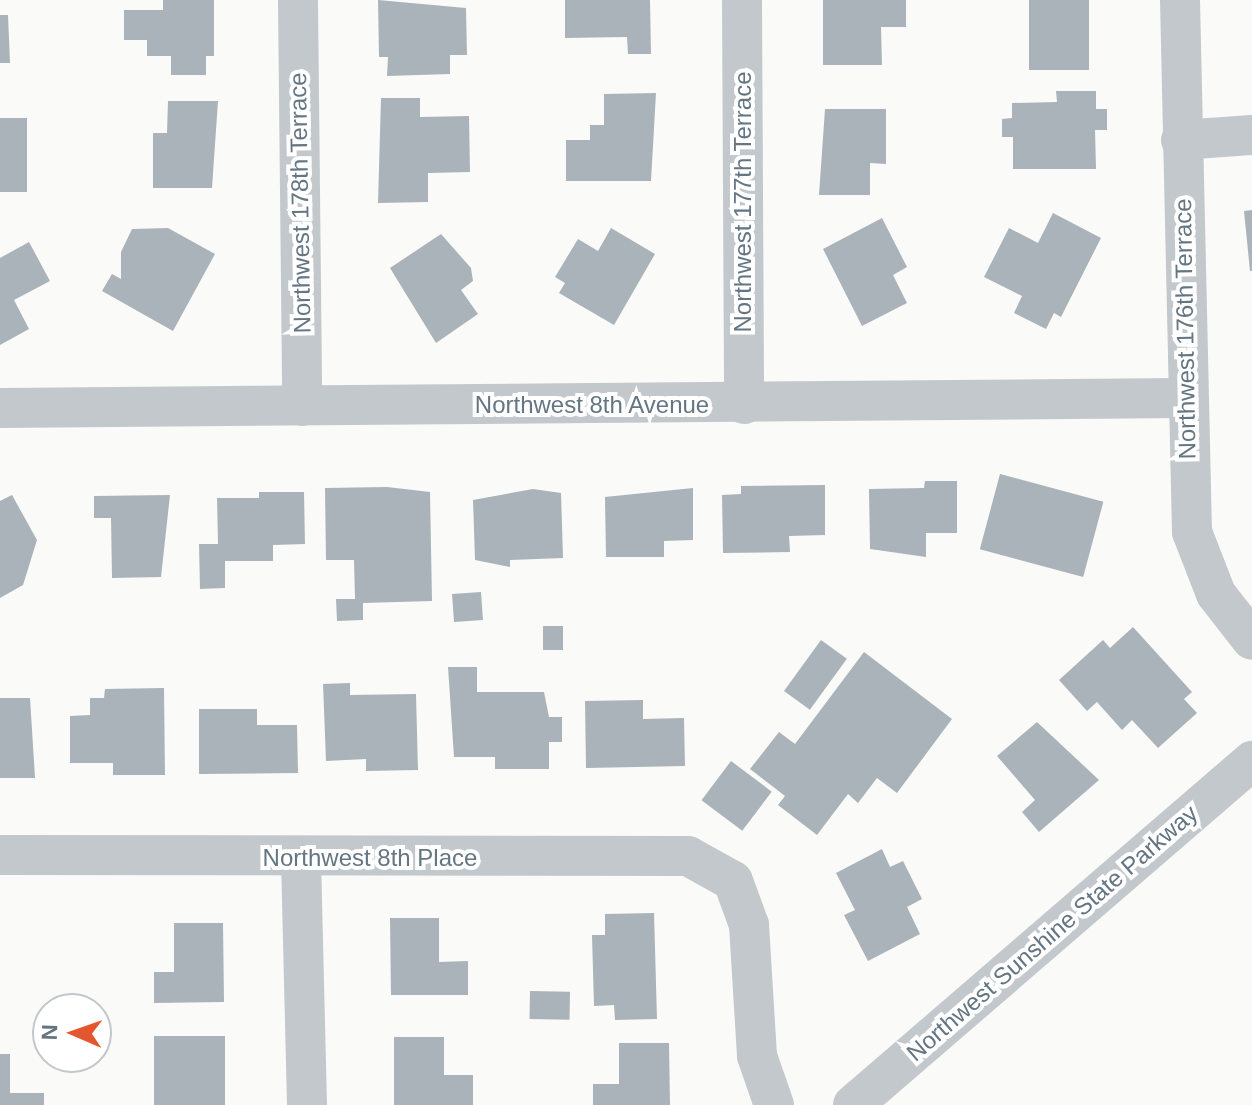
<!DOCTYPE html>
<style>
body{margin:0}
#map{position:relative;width:1252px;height:1105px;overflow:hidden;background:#fafaf8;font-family:Arial,sans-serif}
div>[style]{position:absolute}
.building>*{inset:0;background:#aab3b9;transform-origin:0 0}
.street>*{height:40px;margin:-20px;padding:0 20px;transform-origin:20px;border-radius:20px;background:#c3c8cc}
span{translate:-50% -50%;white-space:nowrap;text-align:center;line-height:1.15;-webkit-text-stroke:8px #fff;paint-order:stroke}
.street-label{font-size:24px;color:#657683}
.north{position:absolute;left:32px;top:993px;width:80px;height:80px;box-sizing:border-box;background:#fff;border:2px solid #c1c8cd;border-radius:50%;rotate:272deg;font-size:22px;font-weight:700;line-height:32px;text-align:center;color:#657683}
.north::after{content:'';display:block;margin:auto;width:28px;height:36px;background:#e4572e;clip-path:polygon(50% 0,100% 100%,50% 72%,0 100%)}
</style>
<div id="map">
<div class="building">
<div style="clip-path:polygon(163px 0,214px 0,214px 56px,206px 56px,206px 75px,171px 75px,171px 56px,147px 56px,147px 40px,124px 40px,124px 10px,163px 10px)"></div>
<div style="clip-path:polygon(378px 0,466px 8px,467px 55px,450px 55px,450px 74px,387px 76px,388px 57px,379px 57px)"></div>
<div style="clip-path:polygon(565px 0,650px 0,651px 54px,628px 54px,627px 37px,565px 38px)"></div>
<div style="clip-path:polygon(823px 0,906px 0,906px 27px,881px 27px,882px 65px,823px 65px)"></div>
<div style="left:1029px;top:0;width:60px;height:70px"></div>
<div style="clip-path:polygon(0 15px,8px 15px,10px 63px,0 63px)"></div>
<div style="clip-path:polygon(1056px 91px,1096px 91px,1096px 109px,1107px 109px,1107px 130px,1095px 130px,1096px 169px,1013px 169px,1013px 137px,1002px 137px,1002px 119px,1012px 118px,1012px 103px,1057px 102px)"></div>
<div style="clip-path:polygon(656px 93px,651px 181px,566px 181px,566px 140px,590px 140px,590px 125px,604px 125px,604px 94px)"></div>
<div style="clip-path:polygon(381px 98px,420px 98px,420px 117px,469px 116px,470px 172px,428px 173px,428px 202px,378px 203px)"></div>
<div style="clip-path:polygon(168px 101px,218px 101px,212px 188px,153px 188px,153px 133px,167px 133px)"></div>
<div style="clip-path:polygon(825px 109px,886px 109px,886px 164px,870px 163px,870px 195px,819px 195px)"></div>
<div style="left:0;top:118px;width:27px;height:74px"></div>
<div style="clip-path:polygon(1252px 210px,1252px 271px,1250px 271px,1244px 211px)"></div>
<div style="clip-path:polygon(1053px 213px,1101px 238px,1061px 317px,1054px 313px,1046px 329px,1014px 313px,1022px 296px,984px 277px,1009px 228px,1038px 243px)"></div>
<div style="clip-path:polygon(882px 218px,907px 267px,893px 275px,907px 303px,862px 326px,823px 249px)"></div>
<div style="clip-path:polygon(168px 228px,215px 254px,173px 331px,102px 291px,112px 274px,121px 279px,121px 252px,132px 229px)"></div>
<div style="clip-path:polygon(611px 228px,655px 254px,614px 325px,559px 293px,565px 283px,555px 277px,578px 239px,598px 251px)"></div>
<div style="clip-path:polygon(441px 234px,471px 268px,473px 281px,461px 290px,478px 314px,436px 343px,390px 268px)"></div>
<div style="clip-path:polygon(29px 242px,50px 281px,14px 300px,29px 329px,0 345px,0 258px)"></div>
<div style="left:1000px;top:474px;width:107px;height:78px;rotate:15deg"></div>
<div style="clip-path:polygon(925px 481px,957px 481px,957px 533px,926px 533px,926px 557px,870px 549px,869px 489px,924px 488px)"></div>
<div style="clip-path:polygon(825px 485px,825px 535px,789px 536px,790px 552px,723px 553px,722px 495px,741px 494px,741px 486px)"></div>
<div style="clip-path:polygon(387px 487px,430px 492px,432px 601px,363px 603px,363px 620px,337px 621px,336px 599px,355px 599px,354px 560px,326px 560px,325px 488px)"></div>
<div style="clip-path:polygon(693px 488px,693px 540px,664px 541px,664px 557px,606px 557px,605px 497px)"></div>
<div style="clip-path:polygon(533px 489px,561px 493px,563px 558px,510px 560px,510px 567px,475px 560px,473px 500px)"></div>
<div style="clip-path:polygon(259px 492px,304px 492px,305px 544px,273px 545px,273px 561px,225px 561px,225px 588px,200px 589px,199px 544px,218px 544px,217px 498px,259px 498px)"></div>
<div style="clip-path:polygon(12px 495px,37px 540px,23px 585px,0 598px,0 501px)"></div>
<div style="clip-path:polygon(170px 495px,161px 577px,112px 578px,111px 518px,94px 518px,94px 496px)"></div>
<div style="left:481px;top:592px;width:28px;height:29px;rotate:86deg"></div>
<div style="left:543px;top:626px;width:20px;height:24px"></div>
<div style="clip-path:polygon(1133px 627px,1192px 692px,1184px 699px,1197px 713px,1158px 748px,1132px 720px,1122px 730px,1097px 702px,1087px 711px,1059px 680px,1103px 640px,1110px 648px)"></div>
<div style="left:821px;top:640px;width:32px;height:63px;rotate:36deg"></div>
<div style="clip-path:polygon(864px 652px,952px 719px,897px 793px,877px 778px,858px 803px,848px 794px,817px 835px,778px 805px,785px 796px,750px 769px,779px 732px,795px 744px)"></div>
<div style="clip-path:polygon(448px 667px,477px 667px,477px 692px,544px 692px,549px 717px,562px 717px,562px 742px,549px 742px,549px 769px,495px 769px,495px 757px,454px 757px)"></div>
<div style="clip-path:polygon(350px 683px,350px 695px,416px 694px,418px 770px,366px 771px,366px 759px,326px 761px,323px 684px)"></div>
<div style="clip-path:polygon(164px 688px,165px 775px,113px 775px,113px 763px,70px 763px,70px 716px,90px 715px,90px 698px,104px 698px,105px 689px)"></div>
<div style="clip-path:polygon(0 698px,30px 698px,35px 778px,0 778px)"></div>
<div style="clip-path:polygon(643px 700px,643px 719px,684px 718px,685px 766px,586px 768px,585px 701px)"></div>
<div style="clip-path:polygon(199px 709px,257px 709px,257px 725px,297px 725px,298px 773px,199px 774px)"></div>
<div style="clip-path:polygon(1037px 722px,1099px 780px,1039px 832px,1022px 812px,1035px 800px,997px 756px)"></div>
<div style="left:731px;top:761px;width:51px;height:49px;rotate:37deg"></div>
<div style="clip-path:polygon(882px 849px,890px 867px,903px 861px,922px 899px,907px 907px,920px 934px,868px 961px,844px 915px,855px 910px,836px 873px)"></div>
<div style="clip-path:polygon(654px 913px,657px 1019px,615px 1020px,614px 1005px,594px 1006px,592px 935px,605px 935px,605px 914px)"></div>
<div style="clip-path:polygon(390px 918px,439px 918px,439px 962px,468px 961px,468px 995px,391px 995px)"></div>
<div style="clip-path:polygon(174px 923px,223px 923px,224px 1002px,154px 1003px,154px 972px,174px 972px)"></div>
<div style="left:530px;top:991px;width:40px;height:28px;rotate:1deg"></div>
<div style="left:225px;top:1036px;width:69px;height:71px;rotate:90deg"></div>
<div style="clip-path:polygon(394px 1037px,444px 1037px,444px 1075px,473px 1075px,473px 1105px,394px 1105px)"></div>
<div style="clip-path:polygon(619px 1043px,669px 1043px,670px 1105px,593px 1105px,593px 1084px,619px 1084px)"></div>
<div style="clip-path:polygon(0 1054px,10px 1054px,10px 1093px,44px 1093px,44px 1105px,0 1105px)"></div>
</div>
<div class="street">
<div style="left:298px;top:0;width:406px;rotate:89.4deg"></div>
<div style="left:742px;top:0;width:404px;rotate:89.7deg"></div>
<div style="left:1180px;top:0;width:532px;rotate:88.71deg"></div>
<div style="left:1192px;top:532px;width:66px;rotate:68.8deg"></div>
<div style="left:1216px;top:594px;width:58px;rotate:52deg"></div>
<div style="left:1181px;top:140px;width:71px;rotate:-4deg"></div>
<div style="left:0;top:408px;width:1183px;rotate:-0.48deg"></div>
<div style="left:0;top:855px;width:688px;rotate:0.08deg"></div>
<div style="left:688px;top:856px;width:51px;rotate:29.1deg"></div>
<div style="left:733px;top:881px;width:47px;rotate:70deg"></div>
<div style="left:749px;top:925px;width:131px;rotate:86.5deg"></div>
<div style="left:757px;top:1056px;width:52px;rotate:70.9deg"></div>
<div style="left:301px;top:859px;width:246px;rotate:88.6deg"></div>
<div style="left:853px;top:1105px;width:527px;rotate:-40.77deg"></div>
</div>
<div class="street-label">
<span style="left:743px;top:202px;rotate:-90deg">Northwest 177th Terrace</span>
<span style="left:300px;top:203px;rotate:-91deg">Northwest 178th Terrace</span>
<span style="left:1185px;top:329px;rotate:-91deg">Northwest 176th Terrace</span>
<span style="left:592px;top:405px">Northwest 8th Avenue</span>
<span style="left:370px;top:858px">Northwest 8th Place</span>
<span style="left:1052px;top:933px;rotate:-41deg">Northwest Sunshine State Parkway</span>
</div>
<div class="north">N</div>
</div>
